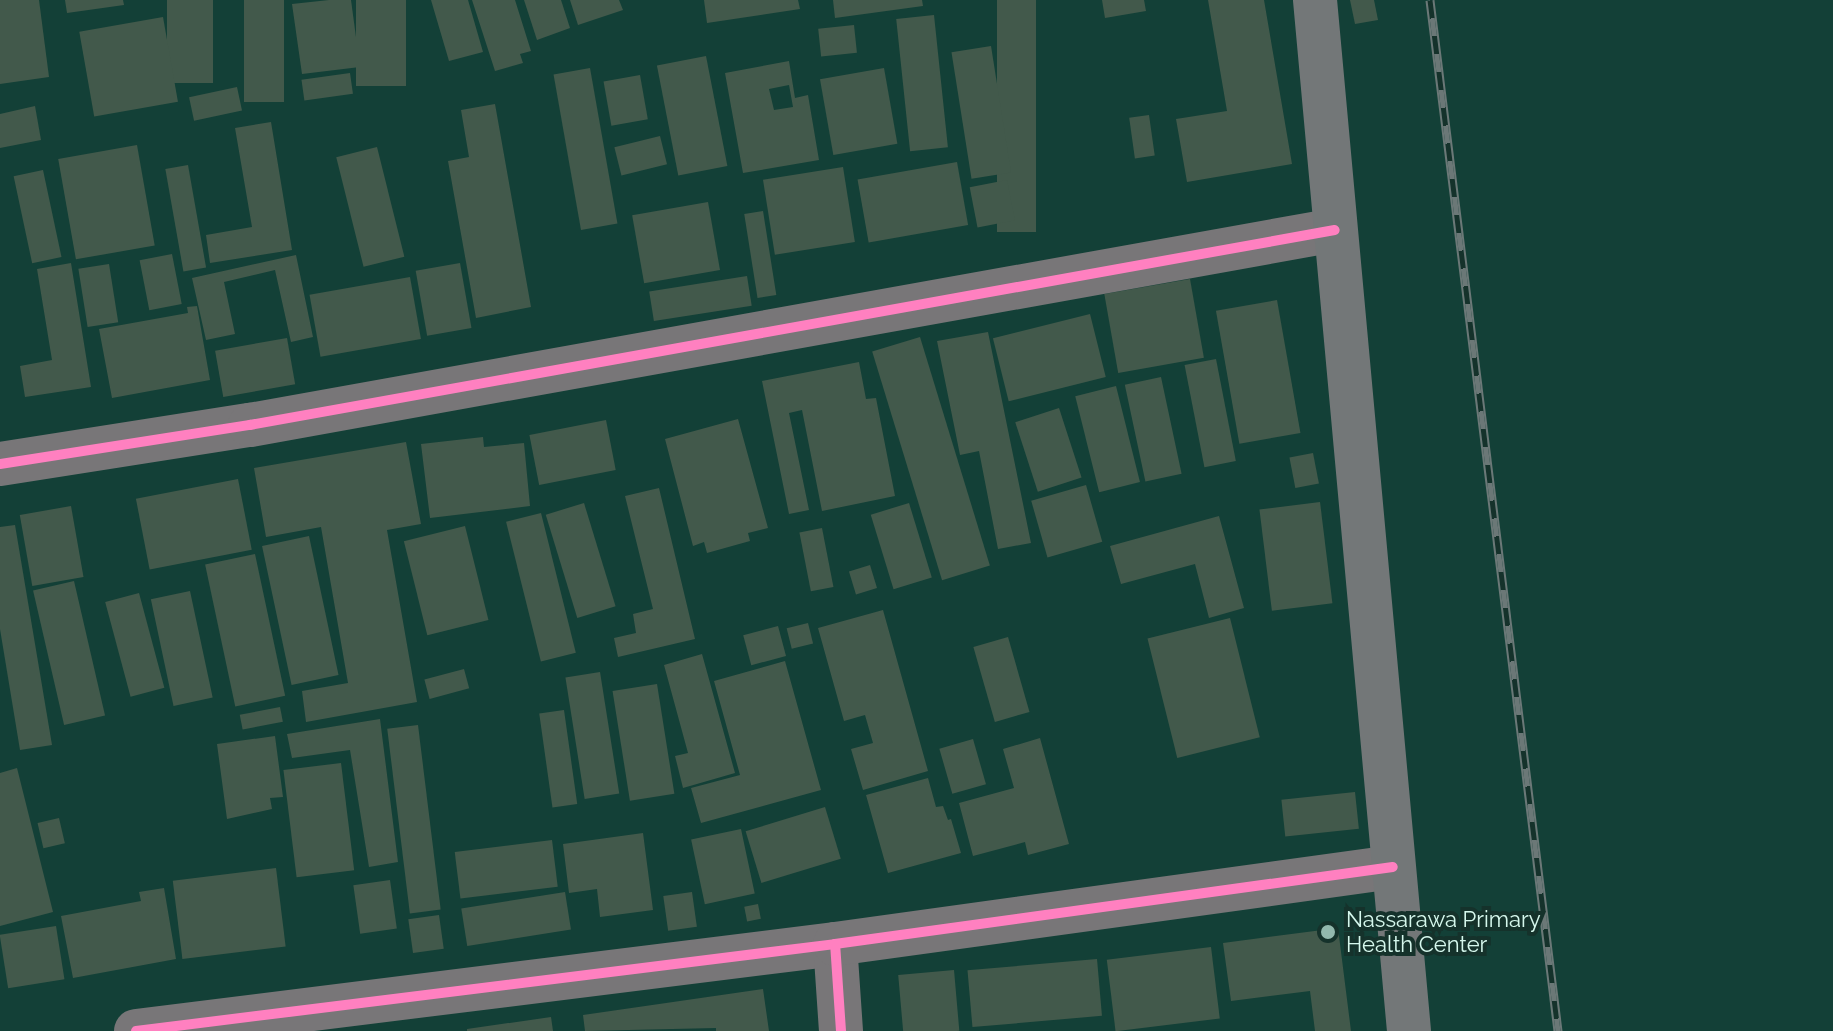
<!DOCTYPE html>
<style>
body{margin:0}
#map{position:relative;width:1833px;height:1031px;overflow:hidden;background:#134037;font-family:Raleway,sans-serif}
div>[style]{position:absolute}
.building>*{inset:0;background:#42594b;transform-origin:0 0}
.minor>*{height:44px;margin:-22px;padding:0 22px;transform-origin:22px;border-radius:22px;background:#787678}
.secondary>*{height:44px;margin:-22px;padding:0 22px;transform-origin:22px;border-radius:22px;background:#737778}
.rail>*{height:9px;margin-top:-4.5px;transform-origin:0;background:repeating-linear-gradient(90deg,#15322b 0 18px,#6b7877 0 36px);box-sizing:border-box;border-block:2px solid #6b7877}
.cycleway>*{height:10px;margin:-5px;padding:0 5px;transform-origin:5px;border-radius:5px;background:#ff80c0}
.dots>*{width:22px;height:22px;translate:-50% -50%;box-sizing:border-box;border:4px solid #15322b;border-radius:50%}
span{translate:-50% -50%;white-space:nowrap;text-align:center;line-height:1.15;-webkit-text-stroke:8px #15322b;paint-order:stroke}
.poi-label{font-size:22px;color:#d6f8ed}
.left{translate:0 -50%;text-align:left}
</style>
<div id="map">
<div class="building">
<div style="clip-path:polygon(0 0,39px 0,49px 77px,0 84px)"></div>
<div style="clip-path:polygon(65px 0,123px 0,124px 5px,67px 13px)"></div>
<div style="left:167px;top:0;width:46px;height:83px"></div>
<div style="left:244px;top:0;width:40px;height:102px"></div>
<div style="clip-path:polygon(329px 0,351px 0,360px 67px,302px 74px,292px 4px)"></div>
<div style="left:356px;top:0;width:50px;height:86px"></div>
<div style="clip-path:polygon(431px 0,468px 0,483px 52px,449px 61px)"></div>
<div style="clip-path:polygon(472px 0,515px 0,531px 51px,520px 54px,523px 63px,495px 71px)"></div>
<div style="clip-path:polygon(524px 0,561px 0,570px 28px,537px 40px)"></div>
<div style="clip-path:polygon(570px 0,619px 0,623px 10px,578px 25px)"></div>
<div style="clip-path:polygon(704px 0,798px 0,800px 9px,707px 23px)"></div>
<div style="clip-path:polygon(833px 0,922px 0,923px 6px,835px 18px)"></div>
<div style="left:997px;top:0;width:39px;height:232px"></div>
<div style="clip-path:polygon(1102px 0,1144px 0,1146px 11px,1105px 18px)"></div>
<div style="clip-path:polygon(1208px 0,1264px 0,1292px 164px,1187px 182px,1176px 119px,1227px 111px)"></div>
<div style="clip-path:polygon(1350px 0,1374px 0,1378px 20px,1355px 24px)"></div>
<div style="left:934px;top:15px;width:133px;height:38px;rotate:84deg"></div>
<div style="left:163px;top:17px;width:86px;height:85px;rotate:80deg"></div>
<div style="left:854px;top:25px;width:28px;height:36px;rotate:84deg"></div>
<div style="left:991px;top:46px;width:128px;height:40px;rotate:81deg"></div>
<div style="left:706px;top:56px;width:112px;height:50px;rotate:79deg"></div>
<div style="clip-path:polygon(evenodd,789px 61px,795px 98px,808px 95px,819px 160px,743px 173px,725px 73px,789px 61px,789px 85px,793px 107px,774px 110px,769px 89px,789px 85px)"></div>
<div style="left:590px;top:68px;width:158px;height:37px;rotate:80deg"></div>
<div style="left:884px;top:68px;width:77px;height:65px;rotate:80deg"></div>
<div style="left:350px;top:73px;width:21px;height:49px;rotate:82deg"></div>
<div style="left:640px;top:75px;width:45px;height:37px;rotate:80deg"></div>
<div style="left:237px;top:87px;width:24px;height:49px;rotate:78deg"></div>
<div style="clip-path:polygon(495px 104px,531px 307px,476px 318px,448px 161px,469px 157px,461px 110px)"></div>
<div style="clip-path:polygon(35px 106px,41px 140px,0 148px,0 114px)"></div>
<div style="left:1149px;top:115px;width:41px;height:20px;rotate:82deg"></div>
<div style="clip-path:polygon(271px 122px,292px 250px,210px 263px,206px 235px,252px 227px,235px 128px)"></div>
<div style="left:660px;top:136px;width:29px;height:47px;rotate:76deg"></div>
<div style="left:137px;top:145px;width:102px;height:80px;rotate:80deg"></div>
<div style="left:377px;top:147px;width:113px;height:42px;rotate:76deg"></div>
<div style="left:957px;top:162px;width:64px;height:101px;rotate:80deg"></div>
<div style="left:188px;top:165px;width:104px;height:23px;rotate:80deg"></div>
<div style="left:843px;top:167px;width:76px;height:81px;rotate:81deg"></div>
<div style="left:43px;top:170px;width:89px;height:30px;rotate:78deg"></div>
<div style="left:1007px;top:180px;width:41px;height:38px;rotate:79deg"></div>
<div style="left:708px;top:202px;width:69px;height:77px;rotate:80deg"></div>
<div style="left:763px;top:211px;width:85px;height:19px;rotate:81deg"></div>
<div style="left:172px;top:254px;width:51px;height:33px;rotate:79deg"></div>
<div style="clip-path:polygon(296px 255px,313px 337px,291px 342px,275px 270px,224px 282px,235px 334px,206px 340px,192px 278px)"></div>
<div style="clip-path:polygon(71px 263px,91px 387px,25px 397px,20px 366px,52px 360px,37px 269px)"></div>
<div style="left:460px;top:263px;width:66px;height:45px;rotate:80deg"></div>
<div style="left:109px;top:264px;width:59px;height:31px;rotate:81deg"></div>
<div style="left:747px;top:276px;width:30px;height:99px;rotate:81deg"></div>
<div style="left:410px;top:277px;width:63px;height:102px;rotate:80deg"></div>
<div style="left:1190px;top:279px;width:80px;height:87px;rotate:80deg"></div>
<div style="left:1277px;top:300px;width:135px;height:62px;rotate:80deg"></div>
<div style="clip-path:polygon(197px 306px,210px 380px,112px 398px,99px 329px,188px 313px,187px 307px)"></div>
<div style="left:1090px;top:314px;width:65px;height:100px;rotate:76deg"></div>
<div style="clip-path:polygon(988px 332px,1031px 543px,998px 549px,979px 451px,960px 455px,937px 341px)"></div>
<div style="left:920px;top:337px;width:239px;height:50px;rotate:73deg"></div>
<div style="left:287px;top:338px;width:47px;height:73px;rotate:80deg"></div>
<div style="left:1216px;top:359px;width:104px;height:32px;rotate:79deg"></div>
<div style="clip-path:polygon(859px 362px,866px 399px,876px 398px,895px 496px,822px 511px,802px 410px,789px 413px,809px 510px,789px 514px,762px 381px)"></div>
<div style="left:1161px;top:377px;width:99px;height:37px;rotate:78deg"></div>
<div style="left:1116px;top:386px;width:99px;height:42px;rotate:76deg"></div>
<div style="left:1059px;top:408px;width:73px;height:46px;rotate:72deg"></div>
<div style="clip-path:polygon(738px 419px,768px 528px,748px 533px,750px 541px,707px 553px,704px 542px,693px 546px,665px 439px)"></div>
<div style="left:606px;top:420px;width:51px;height:78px;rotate:79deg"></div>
<div style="clip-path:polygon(483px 437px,484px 447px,524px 443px,530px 506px,430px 518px,421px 444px)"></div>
<div style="clip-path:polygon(406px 442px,421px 524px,387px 530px,417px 702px,306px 722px,302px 691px,348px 683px,321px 527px,266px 537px,254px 468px)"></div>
<div style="left:1313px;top:453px;width:31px;height:24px;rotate:79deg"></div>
<div style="left:238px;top:479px;width:72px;height:104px;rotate:79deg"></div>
<div style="left:1086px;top:485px;width:59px;height:57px;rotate:74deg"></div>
<div style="clip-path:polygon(659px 488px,695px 639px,618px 657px,614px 638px,636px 633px,633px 614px,653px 609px,625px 496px)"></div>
<div style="left:1320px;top:502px;width:102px;height:61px;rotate:83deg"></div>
<div style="left:584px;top:503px;width:108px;height:40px;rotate:73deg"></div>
<div style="left:909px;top:503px;width:78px;height:40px;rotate:73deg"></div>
<div style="left:71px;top:506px;width:72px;height:52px;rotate:80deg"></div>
<div style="left:541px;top:513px;width:144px;height:36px;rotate:76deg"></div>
<div style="clip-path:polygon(1219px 516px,1244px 608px,1209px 618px,1195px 564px,1121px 584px,1110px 546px)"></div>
<div style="clip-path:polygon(15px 525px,52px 745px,20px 750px,0 629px,0 527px)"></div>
<div style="left:465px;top:526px;width:97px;height:63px;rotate:76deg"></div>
<div style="left:822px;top:528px;width:60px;height:23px;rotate:79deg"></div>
<div style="left:309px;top:536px;width:142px;height:48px;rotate:78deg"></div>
<div style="left:255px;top:554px;width:145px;height:51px;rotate:78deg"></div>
<div style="left:870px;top:565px;width:24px;height:22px;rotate:73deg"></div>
<div style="left:74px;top:581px;width:138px;height:42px;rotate:77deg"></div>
<div style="left:190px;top:591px;width:109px;height:40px;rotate:78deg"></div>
<div style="left:139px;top:593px;width:98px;height:35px;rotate:75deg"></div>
<div style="clip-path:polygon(883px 610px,928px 771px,863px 790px,851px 749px,873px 743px,865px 715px,844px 721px,818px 628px)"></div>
<div style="left:1230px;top:618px;width:123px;height:85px;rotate:76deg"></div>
<div style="left:808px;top:623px;width:21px;height:22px;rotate:76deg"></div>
<div style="left:778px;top:626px;width:31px;height:36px;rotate:75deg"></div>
<div style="left:1008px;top:637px;width:78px;height:36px;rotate:74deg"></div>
<div style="clip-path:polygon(702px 654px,735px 773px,683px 788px,675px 756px,688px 753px,664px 665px)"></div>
<div style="clip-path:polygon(785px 661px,821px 790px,701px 823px,691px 788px,740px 775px,714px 681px)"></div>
<div style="left:464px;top:669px;width:20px;height:41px;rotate:75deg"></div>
<div style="left:600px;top:672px;width:123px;height:35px;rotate:81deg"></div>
<div style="left:657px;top:684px;width:111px;height:45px;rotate:81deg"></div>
<div style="left:280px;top:707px;width:15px;height:41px;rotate:79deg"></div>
<div style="left:564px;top:710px;width:95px;height:25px;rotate:82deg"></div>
<div style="clip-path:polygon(380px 719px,398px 862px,369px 867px,350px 750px,292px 758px,287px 734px)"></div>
<div style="left:418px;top:725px;width:186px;height:31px;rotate:83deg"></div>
<div style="clip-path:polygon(275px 736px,283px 797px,270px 798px,272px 809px,227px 819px,217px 744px)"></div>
<div style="clip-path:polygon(1040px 738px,1069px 844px,1028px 855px,1025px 842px,973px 856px,959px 803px,1014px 788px,1003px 749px)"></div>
<div style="left:973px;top:739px;width:47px;height:35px;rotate:74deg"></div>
<div style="left:341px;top:763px;width:108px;height:58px;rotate:83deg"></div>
<div style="clip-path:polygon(17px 768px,53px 912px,0 926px,0 773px)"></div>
<div style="clip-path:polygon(928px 778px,936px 807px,943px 806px,948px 820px,951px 819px,961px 853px,888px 873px,866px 795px)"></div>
<div style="left:1355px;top:792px;width:37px;height:74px;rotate:84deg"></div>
<div style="left:825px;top:807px;width:54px;height:83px;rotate:73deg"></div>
<div style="left:59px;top:818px;width:26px;height:22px;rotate:77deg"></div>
<div style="left:741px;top:829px;width:66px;height:51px;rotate:78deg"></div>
<div style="clip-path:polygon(643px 833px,653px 910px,600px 917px,597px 889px,569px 893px,563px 844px)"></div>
<div style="left:552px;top:840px;width:47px;height:98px;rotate:83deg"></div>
<div style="left:276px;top:868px;width:79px;height:104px;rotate:83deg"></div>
<div style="left:390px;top:880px;width:49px;height:37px;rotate:82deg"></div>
<div style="clip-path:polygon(164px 888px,176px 959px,73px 978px,61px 916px,141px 901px,139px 892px)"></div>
<div style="left:565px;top:892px;width:38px;height:105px;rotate:81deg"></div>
<div style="left:692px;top:892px;width:35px;height:29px;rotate:82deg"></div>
<div style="left:758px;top:904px;width:15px;height:14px;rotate:79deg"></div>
<div style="left:439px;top:915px;width:34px;height:31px;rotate:82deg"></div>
<div style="left:56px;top:926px;width:54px;height:57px;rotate:81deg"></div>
<div style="clip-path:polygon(1338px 928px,1351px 1031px,1315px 1031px,1310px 991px,1231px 1001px,1223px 943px)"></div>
<div style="left:1211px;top:947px;width:72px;height:105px;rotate:83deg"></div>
<div style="left:1097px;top:959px;width:57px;height:130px;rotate:85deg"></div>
<div style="left:954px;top:970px;width:61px;height:56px;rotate:85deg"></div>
<div style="clip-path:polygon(763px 989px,769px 1031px,716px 1031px,716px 1028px,585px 1031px,583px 1015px)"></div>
<div style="clip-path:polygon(551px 1017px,553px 1031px,467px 1031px,467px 1029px)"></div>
</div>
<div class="minor">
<div style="left:0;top:464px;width:253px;rotate:-8.9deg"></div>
<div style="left:250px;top:425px;width:1102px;rotate:-10.19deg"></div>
<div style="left:136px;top:1031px;width:704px;rotate:-7.09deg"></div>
<div style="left:841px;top:1031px;width:87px;rotate:-93.9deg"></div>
<div style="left:835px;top:944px;width:563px;rotate:-7.86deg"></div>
</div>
<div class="secondary">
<div style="left:1315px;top:0;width:1035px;rotate:84.79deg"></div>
</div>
<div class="rail">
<div style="left:1430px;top:0;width:1039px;rotate:82.92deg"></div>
</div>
<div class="cycleway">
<div style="left:0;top:464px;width:253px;rotate:-8.9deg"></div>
<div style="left:250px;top:425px;width:1102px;rotate:-10.19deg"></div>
<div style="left:136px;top:1031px;width:704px;rotate:-7.09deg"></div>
<div style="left:841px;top:1031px;width:87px;rotate:-93.9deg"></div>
<div style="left:835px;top:944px;width:563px;rotate:-7.86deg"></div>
</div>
<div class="dots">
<div style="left:1328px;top:932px;background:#92b8ad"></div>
</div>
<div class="poi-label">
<span class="left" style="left:1346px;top:932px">Nassarawa Primary<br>Health Center</span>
</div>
</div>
